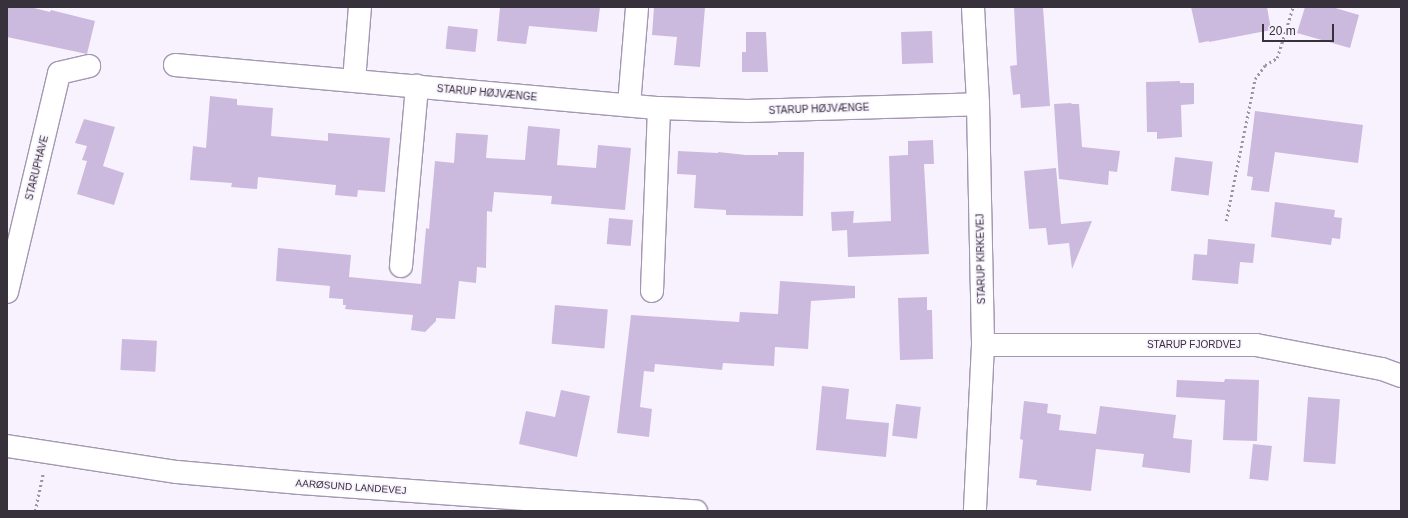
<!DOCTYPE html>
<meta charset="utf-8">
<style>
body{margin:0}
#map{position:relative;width:1408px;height:518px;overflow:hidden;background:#f8f2fe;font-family:Helvetica,sans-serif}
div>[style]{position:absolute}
.building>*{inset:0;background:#ccb9de;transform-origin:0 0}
.path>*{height:2.5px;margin-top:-1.25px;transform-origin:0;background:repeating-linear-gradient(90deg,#9b95a1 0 2px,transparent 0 5px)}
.roads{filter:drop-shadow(1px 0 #a497b1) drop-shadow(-1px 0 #a497b1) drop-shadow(0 1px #a497b1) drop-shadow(0 -1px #a497b1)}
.street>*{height:22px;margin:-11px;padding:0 11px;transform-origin:11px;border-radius:11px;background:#fff}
.secondary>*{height:22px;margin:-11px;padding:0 11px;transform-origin:11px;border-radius:11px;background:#fff}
span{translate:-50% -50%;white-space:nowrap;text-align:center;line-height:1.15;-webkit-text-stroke:3px #f8f2fe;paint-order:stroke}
.street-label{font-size:10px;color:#37313c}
.frame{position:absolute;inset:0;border:8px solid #37313c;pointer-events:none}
.scale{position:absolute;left:1262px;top:24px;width:72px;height:18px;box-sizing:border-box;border:2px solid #37313c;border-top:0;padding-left:5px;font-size:12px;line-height:14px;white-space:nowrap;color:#37313c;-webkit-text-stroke:3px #f8f2fe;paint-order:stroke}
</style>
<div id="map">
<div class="building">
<div style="clip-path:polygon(7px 7px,30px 7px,50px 12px,51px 10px,95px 21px,87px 54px,7px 37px)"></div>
<div style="clip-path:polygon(500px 7px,600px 7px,597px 32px,529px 26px,526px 44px,497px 41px)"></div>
<div style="clip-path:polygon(654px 7px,705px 7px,700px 67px,674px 65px,677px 37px,652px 35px)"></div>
<div style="clip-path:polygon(1014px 7px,1043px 7px,1050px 106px,1021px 108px,1020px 94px,1013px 95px,1010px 66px,1017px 65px)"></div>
<div style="clip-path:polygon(1191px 7px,1267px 7px,1271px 30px,1209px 42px,1209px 41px,1199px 43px)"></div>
<div style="clip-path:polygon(1305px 7px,1332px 7px,1359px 15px,1350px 48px,1297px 33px)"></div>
<div style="left:448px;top:26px;width:30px;height:23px;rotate:6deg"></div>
<div style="left:932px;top:31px;width:32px;height:31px;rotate:88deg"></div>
<div style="clip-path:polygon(746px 32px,766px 32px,768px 72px,742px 72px,742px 52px,746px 52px)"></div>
<div style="clip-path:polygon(1180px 81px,1180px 83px,1194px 83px,1194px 104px,1181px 105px,1182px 137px,1157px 139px,1157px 132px,1147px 132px,1146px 82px)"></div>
<div style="clip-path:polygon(210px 96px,237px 99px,237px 105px,273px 108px,271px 136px,328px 141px,328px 133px,390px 138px,385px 192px,358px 190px,357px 197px,335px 195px,336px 185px,258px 177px,257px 189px,231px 187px,232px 183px,190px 180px,193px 146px,206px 148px)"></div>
<div style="clip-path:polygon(1071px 103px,1072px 104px,1079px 104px,1082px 147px,1120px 151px,1117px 172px,1109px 171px,1108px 185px,1059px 179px,1054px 104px)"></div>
<div style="clip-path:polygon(1255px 111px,1363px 125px,1358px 163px,1275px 152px,1269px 192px,1251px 190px,1253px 177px,1247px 176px)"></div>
<div style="clip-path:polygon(84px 119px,115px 127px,103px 166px,124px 173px,114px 205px,77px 194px,87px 161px,82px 160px,87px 146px,75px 143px)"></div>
<div style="clip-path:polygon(528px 126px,560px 129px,557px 165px,596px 168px,598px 145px,631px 148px,625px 210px,551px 204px,552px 196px,494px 192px,492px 212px,487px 211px,486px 268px,477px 267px,476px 283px,459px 281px,455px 319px,436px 318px,436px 321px,425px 332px,411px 330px,413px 315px,345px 309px,346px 305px,343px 305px,343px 299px,329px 298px,330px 286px,276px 281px,278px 248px,351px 255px,349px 277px,421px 284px,426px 228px,429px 229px,435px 161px,454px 163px,456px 133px,488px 135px,486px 158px,525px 160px)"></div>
<div style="clip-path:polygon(933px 140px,934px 164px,924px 164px,929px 254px,848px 257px,847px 230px,832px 231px,831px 212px,854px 211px,853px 223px,891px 221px,889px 156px,908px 155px,908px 141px)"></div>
<div style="clip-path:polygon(678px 151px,718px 153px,718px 152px,746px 155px,778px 155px,778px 152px,804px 152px,803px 216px,726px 215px,726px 210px,694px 208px,696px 175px,677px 174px)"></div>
<div style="left:1175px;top:157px;width:38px;height:34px;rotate:7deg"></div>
<div style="clip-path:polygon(1056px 168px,1061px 224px,1092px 221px,1072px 269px,1069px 243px,1048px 245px,1046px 228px,1029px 229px,1024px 171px)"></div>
<div style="clip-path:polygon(1275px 202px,1335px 210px,1334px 217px,1342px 218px,1340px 239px,1332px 238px,1331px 245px,1271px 237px)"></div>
<div style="left:609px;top:218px;width:24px;height:26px;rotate:5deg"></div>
<div style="clip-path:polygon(1208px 239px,1255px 244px,1253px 263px,1240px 262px,1238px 284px,1192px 280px,1194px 254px,1207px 255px)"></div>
<div style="clip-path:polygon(780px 281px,855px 286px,855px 298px,811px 301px,808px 349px,775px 347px,774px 366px,723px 363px,722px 370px,655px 364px,654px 372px,644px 371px,640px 407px,652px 409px,649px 437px,617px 433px,631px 315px,739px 322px,740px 312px,778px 314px)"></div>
<div style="clip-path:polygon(927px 297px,927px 310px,932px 310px,933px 359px,900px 360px,898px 298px)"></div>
<div style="left:555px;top:305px;width:53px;height:39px;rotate:5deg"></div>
<div style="left:122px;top:339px;width:35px;height:31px;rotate:3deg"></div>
<div style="clip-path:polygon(1225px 379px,1259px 380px,1257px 441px,1223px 440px,1225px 400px,1176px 397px,1177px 380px,1224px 382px)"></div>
<div style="clip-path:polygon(822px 386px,849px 389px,846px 419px,889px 423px,886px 457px,816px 450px)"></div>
<div style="clip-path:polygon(561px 390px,590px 396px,577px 457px,519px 444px,526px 411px,555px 417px)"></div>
<div style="left:1308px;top:397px;width:32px;height:65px;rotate:4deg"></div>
<div style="clip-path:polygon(1024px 401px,1048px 404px,1047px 413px,1061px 415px,1059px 430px,1096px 434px,1100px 406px,1176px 415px,1173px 438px,1192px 440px,1190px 473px,1142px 467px,1144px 454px,1096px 449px,1091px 491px,1036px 485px,1037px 480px,1019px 478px,1023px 440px,1020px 439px)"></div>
<div style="left:896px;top:404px;width:25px;height:32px;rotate:7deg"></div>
<div style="left:1253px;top:444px;width:19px;height:35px;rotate:6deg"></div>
</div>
<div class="path">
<div style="left:1226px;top:221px;width:145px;rotate:-78.5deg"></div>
<div style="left:1255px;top:79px;width:17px;rotate:-54deg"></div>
<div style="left:1265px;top:65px;width:14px;rotate:-30deg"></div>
<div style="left:1277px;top:58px;width:53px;rotate:-72.6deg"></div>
<div style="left:35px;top:511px;width:38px;rotate:-78deg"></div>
</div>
<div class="roads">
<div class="street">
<div style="left:973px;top:7px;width:97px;rotate:87deg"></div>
<div style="left:978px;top:104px;width:241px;rotate:88.8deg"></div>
<div style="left:983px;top:345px;width:166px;rotate:92.8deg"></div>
<div style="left:175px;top:65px;width:486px;rotate:5.1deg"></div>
<div style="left:659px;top:108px;width:88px;rotate:2deg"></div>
<div style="left:747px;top:111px;width:231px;rotate:-1.7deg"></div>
<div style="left:354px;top:81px;width:74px;rotate:-85.4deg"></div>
<div style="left:629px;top:105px;width:98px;rotate:-85.3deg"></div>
<div style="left:401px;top:266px;width:181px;rotate:-84.9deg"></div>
<div style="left:652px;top:291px;width:183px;rotate:-87.8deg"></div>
<div style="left:7px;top:292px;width:225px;rotate:-76.6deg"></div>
<div style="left:59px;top:73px;width:31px;rotate:-13deg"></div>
<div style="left:983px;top:345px;width:273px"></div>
<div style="left:1256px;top:345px;width:128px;rotate:10.8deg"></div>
<div style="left:1382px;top:369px;width:20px;rotate:20deg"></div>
</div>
<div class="secondary">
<div style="left:7px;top:446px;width:172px;rotate:8.7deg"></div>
<div style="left:177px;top:472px;width:124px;rotate:5.1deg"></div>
<div style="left:301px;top:483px;width:396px;rotate:4.1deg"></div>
</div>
</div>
<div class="street-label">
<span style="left:487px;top:93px;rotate:5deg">STARUP HØJVÆNGE</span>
<span style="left:819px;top:109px;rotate:-2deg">STARUP HØJVÆNGE</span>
<span style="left:37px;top:168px;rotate:-76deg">STARUPHAVE</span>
<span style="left:981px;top:259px;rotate:-91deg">STARUP KIRKEVEJ</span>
<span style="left:1194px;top:345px">STARUP FJORDVEJ</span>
<span style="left:351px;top:487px;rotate:4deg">AARØSUND LANDEVEJ</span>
</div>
<div class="frame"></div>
<div class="scale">20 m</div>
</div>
